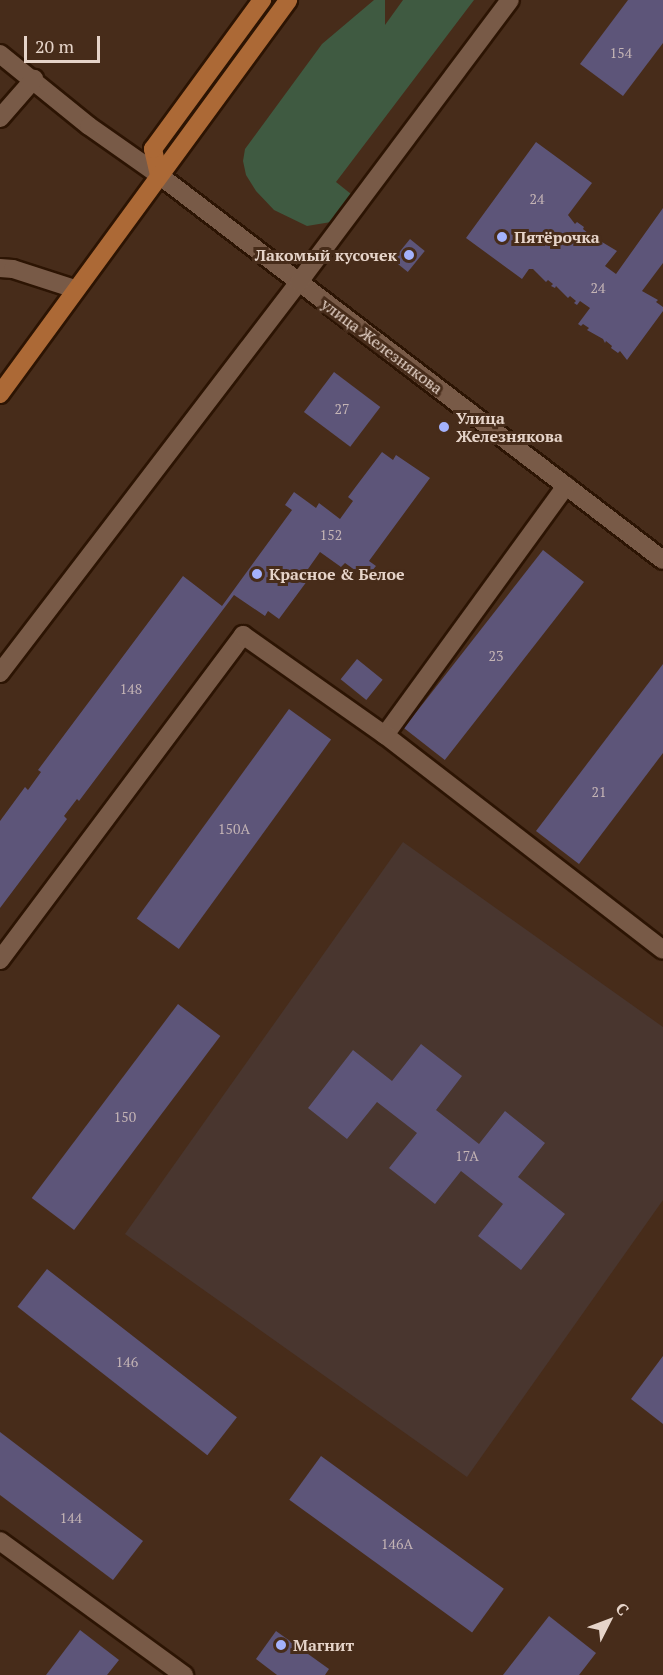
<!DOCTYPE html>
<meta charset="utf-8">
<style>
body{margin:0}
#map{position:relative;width:663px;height:1675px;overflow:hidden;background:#472c1a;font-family:"PT Serif",serif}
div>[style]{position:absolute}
.education>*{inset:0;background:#49362f}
.green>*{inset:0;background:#3f5a41}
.building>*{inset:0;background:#5d5579;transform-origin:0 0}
.roads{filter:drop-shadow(2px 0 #2c1403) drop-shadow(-2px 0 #2c1403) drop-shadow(0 2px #2c1403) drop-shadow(0 -2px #2c1403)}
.minor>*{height:18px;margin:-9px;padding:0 9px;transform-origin:9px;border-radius:9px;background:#785a47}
.major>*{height:18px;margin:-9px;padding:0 9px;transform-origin:9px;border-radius:9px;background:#ac6936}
.dots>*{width:16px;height:16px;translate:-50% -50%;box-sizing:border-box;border:3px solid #472c1a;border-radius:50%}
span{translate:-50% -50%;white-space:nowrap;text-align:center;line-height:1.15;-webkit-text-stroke:6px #472c1a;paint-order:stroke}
.number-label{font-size:14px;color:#c4b4b5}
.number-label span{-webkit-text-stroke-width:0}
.poi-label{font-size:16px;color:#e6d4c9;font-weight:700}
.left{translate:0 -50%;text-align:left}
.right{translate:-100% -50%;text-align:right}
.street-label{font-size:16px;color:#e6d4c9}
.north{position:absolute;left:579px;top:1591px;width:60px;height:60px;-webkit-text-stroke:4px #472c1a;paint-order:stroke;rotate:48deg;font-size:16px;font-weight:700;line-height:24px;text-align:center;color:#e6d4c9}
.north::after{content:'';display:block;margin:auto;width:21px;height:27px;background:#e6d4c9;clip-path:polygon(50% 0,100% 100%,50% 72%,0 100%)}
.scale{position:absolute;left:24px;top:36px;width:76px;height:27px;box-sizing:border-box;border:3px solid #e6d4c9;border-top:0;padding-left:8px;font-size:18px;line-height:21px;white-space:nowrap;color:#e6d4c9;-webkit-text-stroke:4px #472c1a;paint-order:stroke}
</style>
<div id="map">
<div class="education">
<div style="clip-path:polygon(403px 842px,663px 1027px,663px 1200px,467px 1477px,125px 1234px)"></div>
</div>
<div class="green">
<div style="clip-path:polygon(374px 0,385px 0,385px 25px,403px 0,474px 0,336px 182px,356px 198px,331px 222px,307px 226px,274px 210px,256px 191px,246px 175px,243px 161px,245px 149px,322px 44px)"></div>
</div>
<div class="building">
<div style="clip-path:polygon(628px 0,663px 0,663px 43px,623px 96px,580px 64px)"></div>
<div style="clip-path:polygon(536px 142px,592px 183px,568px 215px,575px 224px,577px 222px,584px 227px,583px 229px,589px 234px,591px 232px,592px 236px,617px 251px,605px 266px,616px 274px,663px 208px,663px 263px,642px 291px,658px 300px,656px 302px,663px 307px,663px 311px,627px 360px,620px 351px,618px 353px,611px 348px,612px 346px,606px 341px,605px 343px,603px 339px,587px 330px,589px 328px,583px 324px,581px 326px,578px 324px,590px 308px,580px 301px,577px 305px,574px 303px,576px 301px,570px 296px,568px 298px,556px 286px,555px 288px,551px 286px,553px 284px,548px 280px,546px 282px,533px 269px,529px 269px,522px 279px,466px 238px)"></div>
<div style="left:410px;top:239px;width:19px;height:27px;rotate:39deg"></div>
<div style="left:334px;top:372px;width:58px;height:50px;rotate:37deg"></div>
<div style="clip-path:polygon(382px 452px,393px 460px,396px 455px,430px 478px,369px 561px,376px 566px,366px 578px,345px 563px,341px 567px,320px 552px,308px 569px,313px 573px,279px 619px,268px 611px,265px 616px,234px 595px,79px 801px,77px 799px,64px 816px,67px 819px,0 908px,0 821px,25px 787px,28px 790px,41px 772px,38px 770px,183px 576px,222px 606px,292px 510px,285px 505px,294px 492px,316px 508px,319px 503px,340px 519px,353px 501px,348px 497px)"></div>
<div style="left:543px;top:550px;width:52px;height:226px;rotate:38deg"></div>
<div style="left:357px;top:659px;width:33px;height:26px;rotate:39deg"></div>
<div style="clip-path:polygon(663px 664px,663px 753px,579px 864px,536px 831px)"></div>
<div style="left:289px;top:709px;width:52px;height:259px;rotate:36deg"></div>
<div style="left:178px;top:1004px;width:53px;height:243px;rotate:37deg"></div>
<div style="clip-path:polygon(421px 1044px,462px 1076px,436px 1110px,479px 1144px,505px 1111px,545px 1143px,518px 1177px,565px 1214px,521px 1270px,478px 1236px,503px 1204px,461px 1171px,435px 1204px,389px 1168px,417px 1133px,377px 1102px,347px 1139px,308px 1108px,353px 1050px,392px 1081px)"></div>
<div style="left:47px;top:1269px;width:241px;height:48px;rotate:38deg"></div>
<div style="clip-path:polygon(663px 1356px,663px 1424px,631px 1399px)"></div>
<div style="clip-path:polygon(0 1432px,143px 1541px,113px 1580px,0 1495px)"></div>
<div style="left:321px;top:1456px;width:226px;height:54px;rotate:36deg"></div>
<div style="clip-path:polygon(549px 1616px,596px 1653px,579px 1675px,503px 1675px)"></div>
<div style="clip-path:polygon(80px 1630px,119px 1660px,107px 1675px,46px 1675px)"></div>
<div style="clip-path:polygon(276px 1631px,329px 1669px,325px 1675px,277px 1675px,256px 1659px)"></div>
</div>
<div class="roads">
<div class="minor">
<div style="left:0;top:54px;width:114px;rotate:39deg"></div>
<div style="left:89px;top:126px;width:85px;rotate:35deg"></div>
<div style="left:159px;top:175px;width:634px;rotate:37.38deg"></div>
<div style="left:0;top:118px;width:52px;rotate:-48.9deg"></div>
<div style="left:0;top:268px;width:13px;rotate:4deg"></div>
<div style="left:13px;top:269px;width:65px;rotate:17.9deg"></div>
<div style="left:0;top:673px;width:492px;rotate:-52.6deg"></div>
<div style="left:299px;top:282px;width:352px;rotate:-53.2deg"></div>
<div style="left:385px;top:735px;width:308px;rotate:-54deg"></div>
<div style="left:0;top:960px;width:406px;rotate:-53.2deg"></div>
<div style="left:243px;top:635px;width:174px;rotate:35.2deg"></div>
<div style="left:385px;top:735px;width:351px;rotate:37.7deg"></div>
<div style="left:0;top:1541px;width:228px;rotate:36.1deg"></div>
</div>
<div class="major">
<div style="left:159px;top:175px;width:27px;rotate:-103deg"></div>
<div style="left:153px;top:149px;width:185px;rotate:-53.8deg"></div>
<div style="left:0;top:394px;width:488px;rotate:-53.8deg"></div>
</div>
</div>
<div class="dots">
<div style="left:502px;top:237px;background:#a4b2fc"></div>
<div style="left:409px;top:255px;background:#a4b2fc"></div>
<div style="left:444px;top:427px;background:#a4b2fc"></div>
<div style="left:257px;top:574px;background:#a4b2fc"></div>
<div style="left:281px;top:1645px;background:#a4b2fc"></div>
</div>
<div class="number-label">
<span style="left:621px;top:53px">154</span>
<span style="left:537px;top:199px">24</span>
<span style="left:598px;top:288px">24</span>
<span style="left:342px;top:409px">27</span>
<span style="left:331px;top:535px">152</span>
<span style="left:496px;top:656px">23</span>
<span style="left:131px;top:689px">148</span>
<span style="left:599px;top:792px">21</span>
<span style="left:234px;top:829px">150А</span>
<span style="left:125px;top:1117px">150</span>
<span style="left:467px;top:1156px">17А</span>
<span style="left:127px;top:1362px">146</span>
<span style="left:71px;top:1518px">144</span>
<span style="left:397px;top:1544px">146А</span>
</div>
<div class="poi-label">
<span class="left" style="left:514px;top:237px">Пятёрочка</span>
<span class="right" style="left:397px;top:255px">Лакомый кусочек</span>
<span class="left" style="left:456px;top:427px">Улица<br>Железнякова</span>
<span class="left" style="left:269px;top:574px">Красное &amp; Белое</span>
<span class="left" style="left:293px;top:1645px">Магнит</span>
</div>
<div class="street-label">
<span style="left:382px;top:346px;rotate:37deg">улица Железнякова</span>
</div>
<div class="north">С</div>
<div class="scale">20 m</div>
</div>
